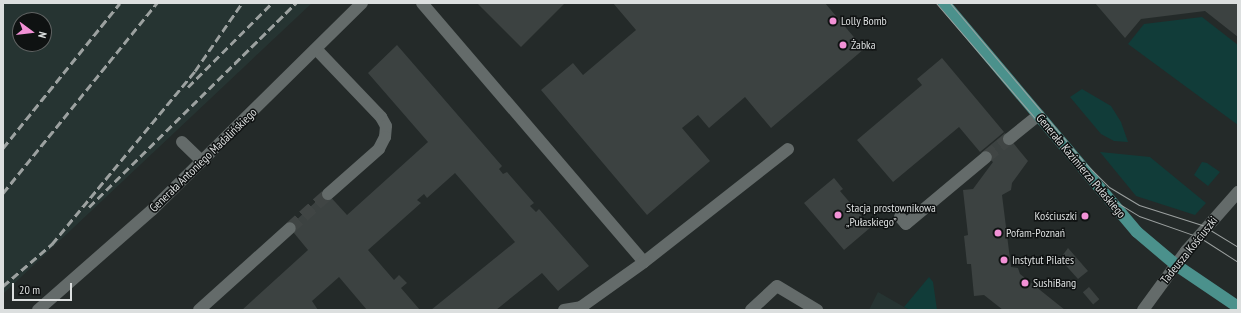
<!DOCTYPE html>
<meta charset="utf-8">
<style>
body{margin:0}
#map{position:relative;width:1241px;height:313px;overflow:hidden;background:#242a29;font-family:"PT Sans Narrow",sans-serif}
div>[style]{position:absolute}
.built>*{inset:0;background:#263432}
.green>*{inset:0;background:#113c39}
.building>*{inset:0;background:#3c4241;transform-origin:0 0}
.minor-tunnel>*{height:12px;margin-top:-6px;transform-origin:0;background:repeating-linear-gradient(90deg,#404544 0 12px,transparent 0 18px)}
.minor>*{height:12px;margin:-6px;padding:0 6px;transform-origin:6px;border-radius:6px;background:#646b6a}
.major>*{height:12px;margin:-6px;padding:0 6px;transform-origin:6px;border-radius:6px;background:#4b918c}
.tram>*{height:1px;margin:-0.5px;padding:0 0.5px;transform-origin:0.5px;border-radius:0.5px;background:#9ca1a0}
.rail>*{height:3px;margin-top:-1.5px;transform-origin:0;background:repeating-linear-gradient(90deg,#9ca1a0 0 8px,transparent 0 12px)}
.dots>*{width:11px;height:11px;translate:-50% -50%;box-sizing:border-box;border:2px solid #0f1212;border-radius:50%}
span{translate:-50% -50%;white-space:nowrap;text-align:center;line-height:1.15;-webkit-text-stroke:3px #0f1212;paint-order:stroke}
.poi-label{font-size:12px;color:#dcdfdf}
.left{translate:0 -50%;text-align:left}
.right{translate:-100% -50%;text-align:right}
.street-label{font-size:12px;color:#dcdfdf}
.frame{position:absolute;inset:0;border:4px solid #dcdfdf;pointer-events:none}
.north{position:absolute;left:12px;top:12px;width:40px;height:40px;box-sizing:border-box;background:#0f1212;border:1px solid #616464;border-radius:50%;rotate:105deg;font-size:11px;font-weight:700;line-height:16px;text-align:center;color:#dcdfdf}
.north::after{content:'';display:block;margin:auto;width:14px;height:18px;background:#f291d6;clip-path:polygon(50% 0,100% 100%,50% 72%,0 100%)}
.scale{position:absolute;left:12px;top:283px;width:60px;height:18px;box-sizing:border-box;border:2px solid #dcdfdf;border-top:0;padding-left:5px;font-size:12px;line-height:14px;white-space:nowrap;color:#dcdfdf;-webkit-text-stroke:3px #0f1212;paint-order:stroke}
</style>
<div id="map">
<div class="built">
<div style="clip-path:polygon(evenodd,3px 3px,312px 3px,3px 294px,3px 3px,20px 20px,44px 20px,44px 44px,20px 44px,20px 20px)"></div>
<div style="clip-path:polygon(878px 292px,904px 307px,910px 310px,869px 310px)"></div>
</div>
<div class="green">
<div style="clip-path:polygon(1202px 17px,1238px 45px,1238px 125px,1128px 44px,1144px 24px)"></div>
<div style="clip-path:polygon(1082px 89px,1111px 106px,1121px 122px,1128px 142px,1114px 141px,1101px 134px,1070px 97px)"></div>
<div style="clip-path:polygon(1100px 152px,1150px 157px,1206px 203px,1195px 215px,1136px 196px)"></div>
<div style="clip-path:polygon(1202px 162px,1207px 163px,1220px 172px,1208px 186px,1194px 175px)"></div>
<div style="clip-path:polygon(929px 277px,933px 282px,937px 310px,910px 310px,904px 307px)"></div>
</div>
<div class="building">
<div style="clip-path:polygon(477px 3px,565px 3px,521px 47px)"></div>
<div style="clip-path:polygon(613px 3px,825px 3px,864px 49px,771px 128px,745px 97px,709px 128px,698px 115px,682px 128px,710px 161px,647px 215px,541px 90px,573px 63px,583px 75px,636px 30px)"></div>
<div style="clip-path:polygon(1095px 3px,1238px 3px,1238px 37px,1205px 11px,1141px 19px,1125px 38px)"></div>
<div style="clip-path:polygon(397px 45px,502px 166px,499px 169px,503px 174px,507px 172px,534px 203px,530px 206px,536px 212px,539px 209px,589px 266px,558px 291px,542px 273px,496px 310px,431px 310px,515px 242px,455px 173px,427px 198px,424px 194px,417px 200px,421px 203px,368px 250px,394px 280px,399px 275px,407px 283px,401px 288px,420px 310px,367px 310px,339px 277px,312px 301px,318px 310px,242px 310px,308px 250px,289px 227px,326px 192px,347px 215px,428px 142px,368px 73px)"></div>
<div style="clip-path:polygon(942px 58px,1004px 132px,980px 152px,959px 127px,893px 182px,857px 140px,922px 85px,917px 79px)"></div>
<div style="clip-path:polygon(1005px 133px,1028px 161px,1012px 183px,1011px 190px,1002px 195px,1011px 267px,1018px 268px,1020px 274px,1065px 310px,1003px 310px,984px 295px,974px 296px,971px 264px,967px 264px,964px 236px,968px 235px,963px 190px,973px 189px,993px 162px,981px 153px)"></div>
<div style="clip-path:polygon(834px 178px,843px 189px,840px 191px,871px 227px,844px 250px,804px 203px)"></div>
<div style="clip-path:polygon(1068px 248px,1088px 271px,1078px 279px,1060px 259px)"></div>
<div style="left:1089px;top:287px;width:16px;height:8px;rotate:50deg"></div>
</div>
<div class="minor-tunnel">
<div style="left:986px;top:157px;width:29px;rotate:-38deg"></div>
<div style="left:290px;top:228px;width:51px;rotate:-41.8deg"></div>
</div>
<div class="minor">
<div style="left:422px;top:3px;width:341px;rotate:49.4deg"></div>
<div style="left:317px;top:50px;width:93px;rotate:46.3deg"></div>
<div style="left:381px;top:117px;width:10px;rotate:61deg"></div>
<div style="left:386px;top:126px;width:11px;rotate:95deg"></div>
<div style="left:385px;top:137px;width:13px;rotate:117deg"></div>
<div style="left:379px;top:149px;width:68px;rotate:138.6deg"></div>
<div style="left:1009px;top:139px;width:38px;rotate:-39deg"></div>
<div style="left:182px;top:142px;width:28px;rotate:44deg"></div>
<div style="left:900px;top:217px;width:9px;rotate:49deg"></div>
<div style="left:906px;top:224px;width:104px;rotate:-39.9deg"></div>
<div style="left:38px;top:310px;width:152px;rotate:-41.3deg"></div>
<div style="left:152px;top:210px;width:295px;rotate:-44.6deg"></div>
<div style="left:199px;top:310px;width:122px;rotate:-42deg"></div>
<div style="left:564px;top:310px;width:17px;rotate:-10deg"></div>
<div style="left:581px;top:307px;width:77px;rotate:-35.5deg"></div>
<div style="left:644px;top:262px;width:183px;rotate:-38.1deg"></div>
<div style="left:751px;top:310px;width:35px;rotate:-43deg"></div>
<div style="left:777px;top:286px;width:47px;rotate:31deg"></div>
<div style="left:1143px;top:310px;width:73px;rotate:-53.9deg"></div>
<div style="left:1186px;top:251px;width:79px;rotate:-48.6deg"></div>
</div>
<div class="major">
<div style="left:944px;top:3px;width:299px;rotate:49.9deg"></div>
<div style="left:1137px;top:232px;width:51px;rotate:40.2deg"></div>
<div style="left:1176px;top:265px;width:75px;rotate:34.1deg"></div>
</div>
<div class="tram">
<div style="left:936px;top:3px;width:238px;rotate:49.3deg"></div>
<div style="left:1091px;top:183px;width:16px;rotate:43deg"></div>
<div style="left:1103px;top:194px;width:42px;rotate:31.4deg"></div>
<div style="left:1139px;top:216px;width:64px;rotate:19.3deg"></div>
<div style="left:1199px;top:237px;width:46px;rotate:32.7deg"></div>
<div style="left:950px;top:3px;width:205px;rotate:49.9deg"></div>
<div style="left:1082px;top:160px;width:38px;rotate:45deg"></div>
<div style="left:1109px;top:187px;width:35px;rotate:31deg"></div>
<div style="left:1139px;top:205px;width:66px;rotate:17.6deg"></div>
<div style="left:1202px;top:225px;width:42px;rotate:31.4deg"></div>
</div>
<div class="rail">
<div style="left:188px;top:87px;width:119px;rotate:-45deg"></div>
<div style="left:3px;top:148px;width:186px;rotate:-51.1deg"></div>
<div style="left:3px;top:193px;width:245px;rotate:-51deg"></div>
<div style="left:89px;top:207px;width:291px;rotate:-44.6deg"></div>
<div style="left:3px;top:286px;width:65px;rotate:-40.6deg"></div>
<div style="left:52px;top:244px;width:224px;rotate:-50.4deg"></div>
<div style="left:195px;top:71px;width:83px;rotate:-55.3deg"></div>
</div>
<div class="dots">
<div style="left:833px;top:21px;background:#f291d6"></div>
<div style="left:843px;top:45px;background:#f291d6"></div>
<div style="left:838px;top:215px;background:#f291d6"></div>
<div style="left:1085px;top:216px;background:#f291d6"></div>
<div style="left:998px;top:233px;background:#f291d6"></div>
<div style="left:1004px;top:260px;background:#f291d6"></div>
<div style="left:1025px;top:283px;background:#f291d6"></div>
</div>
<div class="poi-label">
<span class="left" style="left:841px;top:21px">Lolly Bomb</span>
<span class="left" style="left:851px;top:45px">Żabka</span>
<span class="left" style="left:846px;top:215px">Stacja prostownikowa<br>„Pułaskiego”</span>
<span class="right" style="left:1077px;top:216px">Kościuszki</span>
<span class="left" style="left:1006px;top:233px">Pofam-Poznań</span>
<span class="left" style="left:1012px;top:260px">Instytut Pilates</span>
<span class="left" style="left:1033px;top:283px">SushiBang</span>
</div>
<div class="street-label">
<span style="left:203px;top:160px;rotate:-44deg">Generała Antoniego Madalińskiego</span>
<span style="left:1081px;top:166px;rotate:50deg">Generała Kazimierza Pułaskiego</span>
<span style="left:1189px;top:250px;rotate:-51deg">Tadeusza Kościuszki</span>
</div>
<div class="frame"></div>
<div class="north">N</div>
<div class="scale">20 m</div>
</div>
